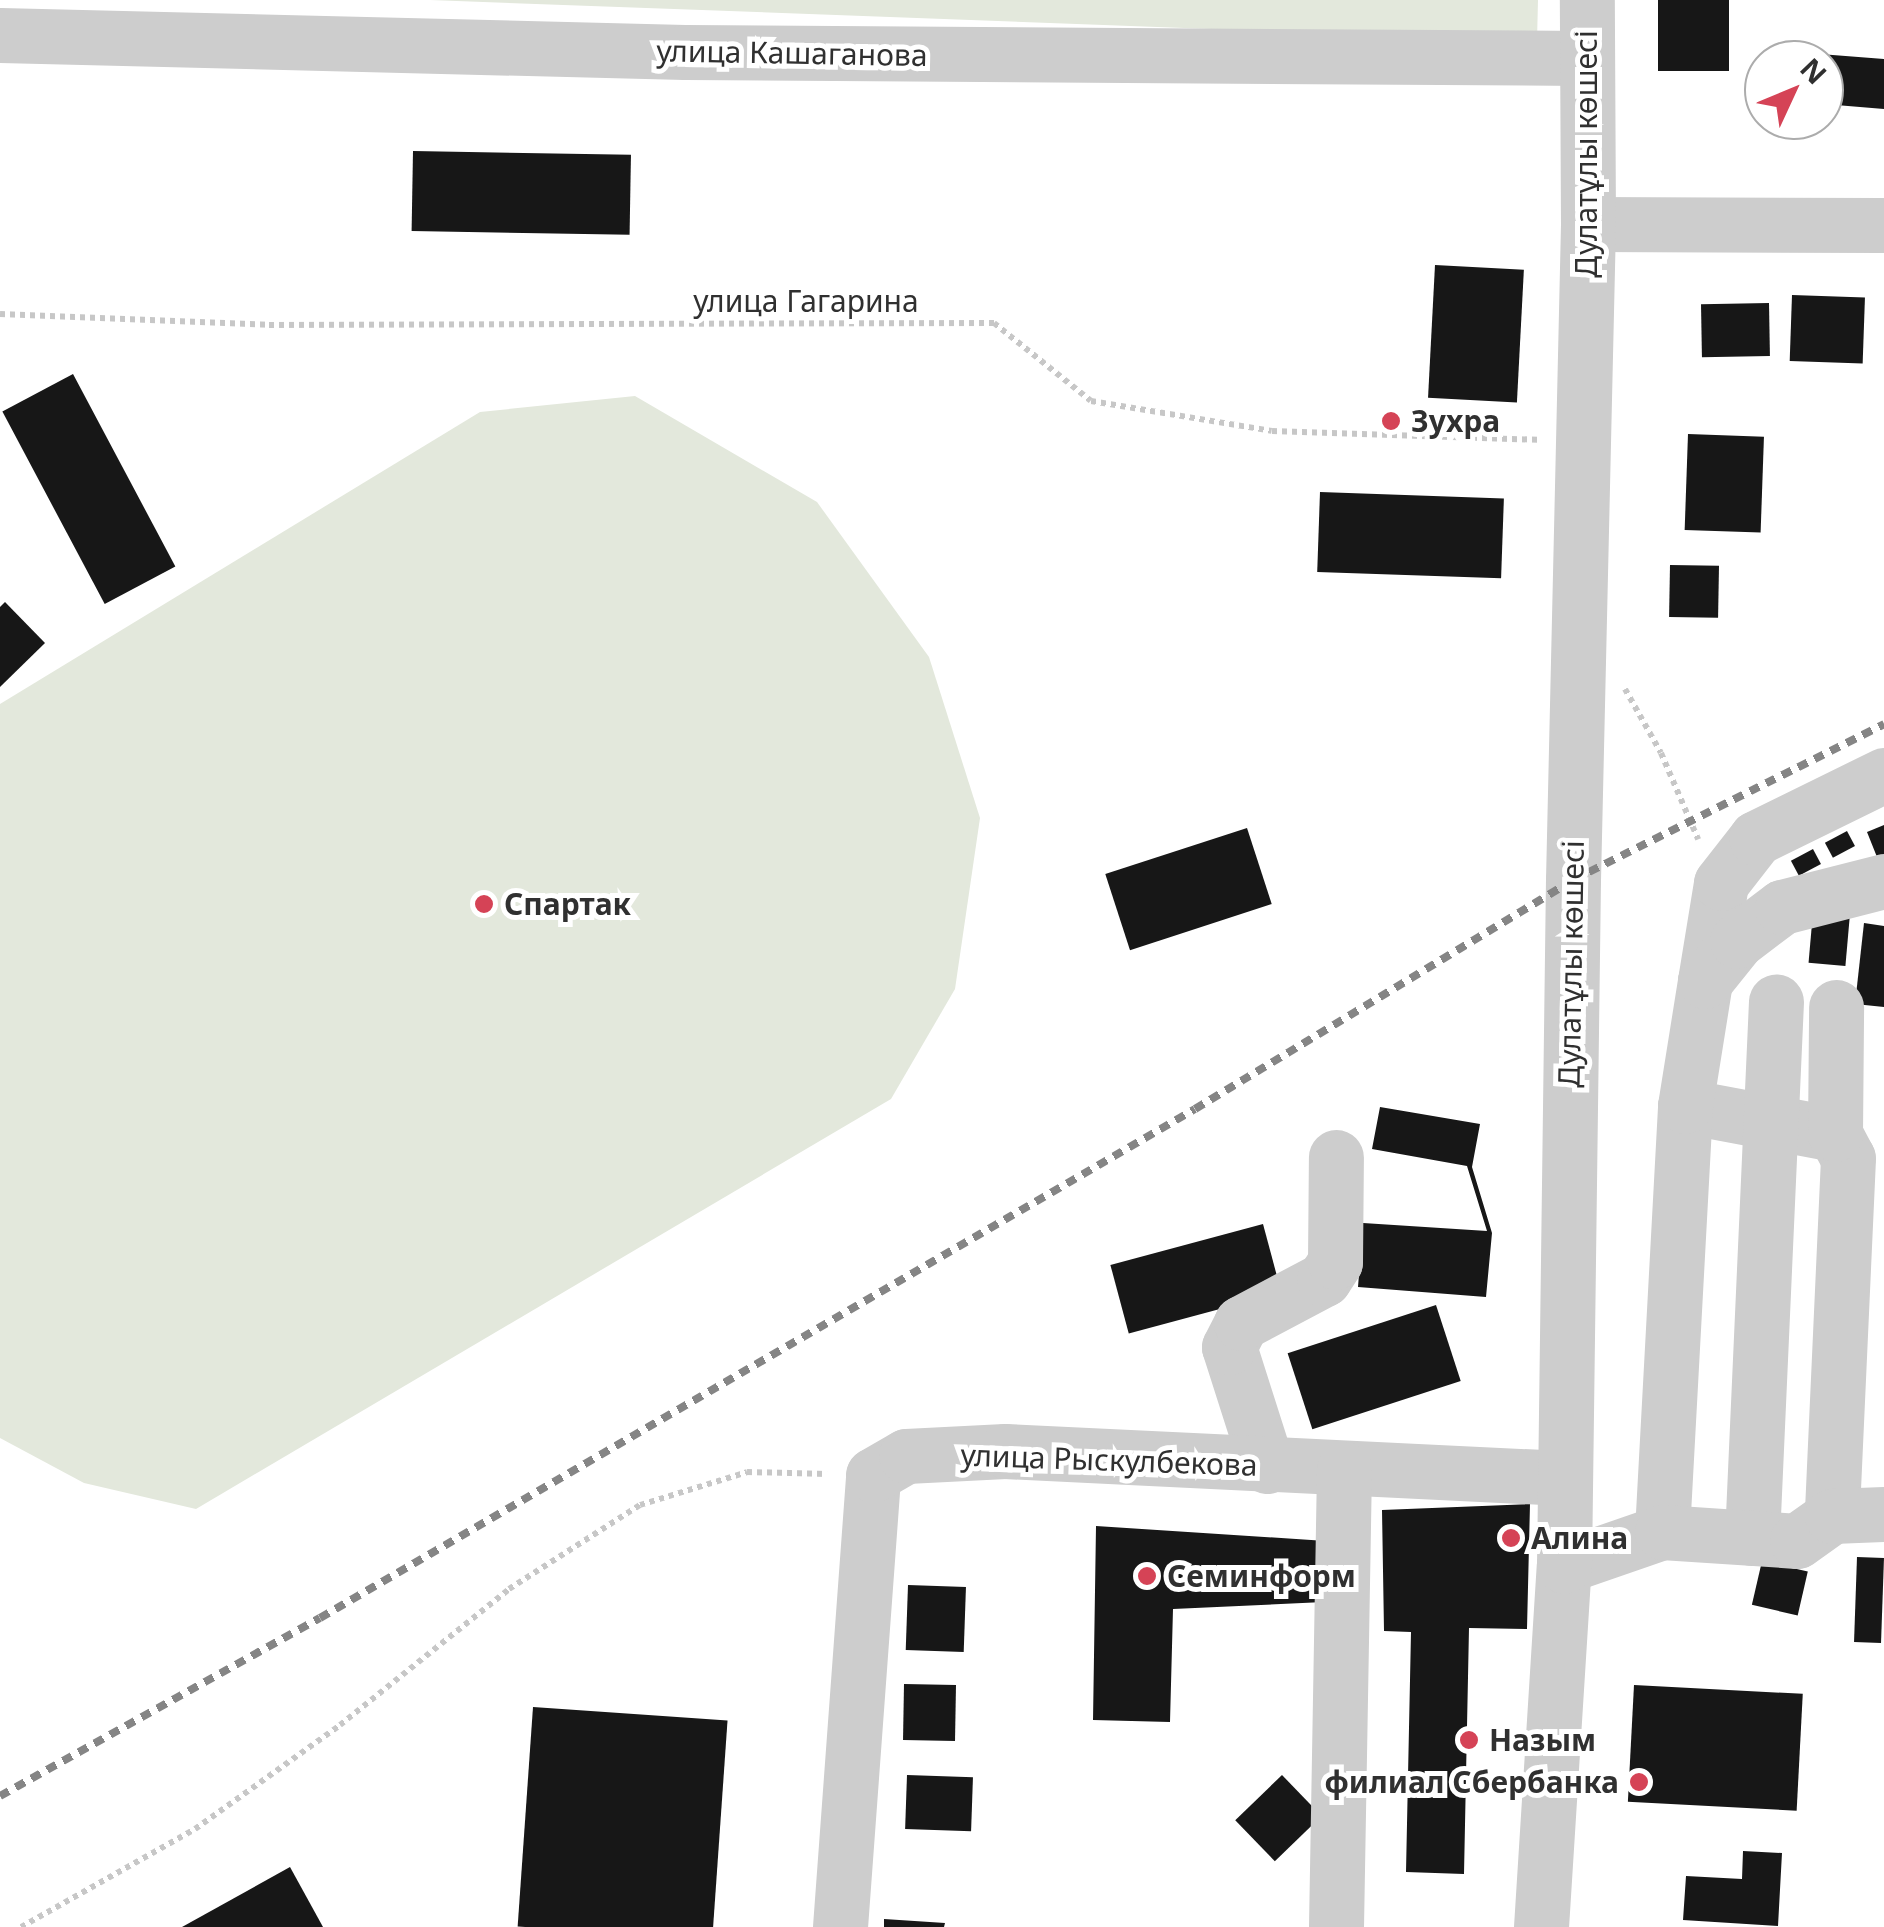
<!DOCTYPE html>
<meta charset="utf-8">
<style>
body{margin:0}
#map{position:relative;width:1884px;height:1927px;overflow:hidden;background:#fff;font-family:"Noto Sans",sans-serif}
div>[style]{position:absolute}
.green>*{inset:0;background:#e3e8dc}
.building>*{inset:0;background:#171717;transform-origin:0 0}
.path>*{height:6px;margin-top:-3px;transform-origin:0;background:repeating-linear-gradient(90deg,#c7c7c7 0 5px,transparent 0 10px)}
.minor>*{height:55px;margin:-27.5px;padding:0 27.5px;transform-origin:27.5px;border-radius:27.5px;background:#cdcdcd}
.rail>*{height:8px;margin-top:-4px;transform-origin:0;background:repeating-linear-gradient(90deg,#858585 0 10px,transparent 0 18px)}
.dots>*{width:28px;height:28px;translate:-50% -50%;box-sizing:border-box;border:5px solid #fff;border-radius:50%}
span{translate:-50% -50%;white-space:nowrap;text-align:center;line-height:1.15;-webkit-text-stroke:10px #fff;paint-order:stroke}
.street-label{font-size:30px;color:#303030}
.poi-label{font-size:30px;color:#303030;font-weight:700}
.left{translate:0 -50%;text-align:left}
.right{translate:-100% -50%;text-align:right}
.north{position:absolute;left:1744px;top:40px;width:100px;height:100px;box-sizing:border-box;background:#fff;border:2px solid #acacac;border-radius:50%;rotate:46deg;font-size:28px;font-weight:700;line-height:40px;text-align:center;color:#303030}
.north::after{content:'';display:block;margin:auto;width:35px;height:45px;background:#d54356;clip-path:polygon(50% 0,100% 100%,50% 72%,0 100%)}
</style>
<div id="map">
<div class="green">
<div style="clip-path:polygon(430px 0,1538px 0,1537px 41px)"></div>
<div style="clip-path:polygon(635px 396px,817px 502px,929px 657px,980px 818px,955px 989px,891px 1099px,196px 1509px,84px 1483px,0 1438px,0 704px,480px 412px)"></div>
</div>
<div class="building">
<div style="left:1658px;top:0;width:71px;height:71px"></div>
<div style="clip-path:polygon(1807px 53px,1884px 59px,1884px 109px,1824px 104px,1824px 60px,1806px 60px)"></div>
<div style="left:413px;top:151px;width:218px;height:80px;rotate:1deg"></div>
<div style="left:1435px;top:265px;width:89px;height:133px;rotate:3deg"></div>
<div style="left:1792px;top:295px;width:73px;height:66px;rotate:2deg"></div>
<div style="left:1769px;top:303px;width:53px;height:68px;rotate:89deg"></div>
<div style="left:73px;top:374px;width:218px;height:80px;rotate:62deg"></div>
<div style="left:1688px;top:434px;width:76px;height:96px;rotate:2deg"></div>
<div style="left:1320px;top:492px;width:184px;height:80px;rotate:2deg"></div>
<div style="left:1670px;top:565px;width:49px;height:52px;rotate:1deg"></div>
<div style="clip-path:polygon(5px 602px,45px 643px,0 687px,0 607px)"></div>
<div style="clip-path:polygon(1884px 825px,1884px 860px,1879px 862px,1867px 832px)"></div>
<div style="left:1247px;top:828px;width:80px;height:149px;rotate:72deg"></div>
<div style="left:1847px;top:831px;width:17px;height:25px;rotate:62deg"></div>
<div style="left:1813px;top:849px;width:17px;height:25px;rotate:62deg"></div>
<div style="left:1813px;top:912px;width:37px;height:51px;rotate:5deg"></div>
<div style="clip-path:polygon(1864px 923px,1884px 926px,1884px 1007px,1855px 1004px)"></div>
<div style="clip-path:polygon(1380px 1107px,1480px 1124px,1472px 1167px,1492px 1233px,1486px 1297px,1358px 1287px,1363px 1223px,1487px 1231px,1467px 1166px,1372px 1149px)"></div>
<div style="left:1263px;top:1224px;width:71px;height:158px;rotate:75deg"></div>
<div style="left:1436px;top:1305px;width:80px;height:156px;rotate:72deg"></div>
<div style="clip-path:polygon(1530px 1504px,1527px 1629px,1469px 1628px,1464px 1874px,1406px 1872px,1411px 1632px,1384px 1631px,1382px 1510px)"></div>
<div style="clip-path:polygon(1096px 1526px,1326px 1541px,1324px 1602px,1173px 1609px,1170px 1722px,1093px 1720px)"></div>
<div style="left:1857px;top:1557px;width:27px;height:85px;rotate:2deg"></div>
<div style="left:1762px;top:1561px;width:47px;height:45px;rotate:13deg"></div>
<div style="left:908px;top:1585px;width:58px;height:65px;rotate:2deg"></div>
<div style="left:904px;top:1684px;width:52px;height:56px;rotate:1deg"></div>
<div style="left:1634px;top:1685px;width:169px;height:117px;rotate:3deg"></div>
<div style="left:533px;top:1707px;width:195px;height:220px;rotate:4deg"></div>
<div style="left:907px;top:1775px;width:66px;height:54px;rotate:2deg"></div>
<div style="left:1282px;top:1775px;width:57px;height:65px;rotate:46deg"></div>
<div style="clip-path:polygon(1743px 1851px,1782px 1853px,1778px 1926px,1683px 1920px,1686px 1876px,1742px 1879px)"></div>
<div style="clip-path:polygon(290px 1867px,323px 1927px,182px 1927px)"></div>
<div style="clip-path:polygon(884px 1919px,945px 1923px,944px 1927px,884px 1927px)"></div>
</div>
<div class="path">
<div style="left:0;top:314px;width:269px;rotate:2.3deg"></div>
<div style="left:269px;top:325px;width:725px;rotate:-0.16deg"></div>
<div style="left:994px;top:323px;width:124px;rotate:38.8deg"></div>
<div style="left:1091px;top:401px;width:183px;rotate:9.4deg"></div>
<div style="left:1272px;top:431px;width:266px;rotate:1.9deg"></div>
<div style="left:1625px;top:689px;width:73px;rotate:60.6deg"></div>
<div style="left:1661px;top:753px;width:94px;rotate:66.7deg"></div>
<div style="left:21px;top:1927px;width:200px;rotate:-29.4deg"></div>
<div style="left:195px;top:1829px;width:178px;rotate:-35.6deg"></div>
<div style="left:340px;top:1725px;width:217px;rotate:-38.8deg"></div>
<div style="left:509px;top:1589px;width:156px;rotate:-32.7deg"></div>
<div style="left:640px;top:1505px;width:112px;rotate:-17.1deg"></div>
<div style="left:747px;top:1472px;width:80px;rotate:1.4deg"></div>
</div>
<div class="minor">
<div style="left:0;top:35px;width:685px;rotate:1.42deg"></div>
<div style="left:685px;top:52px;width:900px;rotate:0.38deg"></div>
<div style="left:1588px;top:224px;width:296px;rotate:0.2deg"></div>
<div style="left:1705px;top:981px;width:99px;rotate:-80.7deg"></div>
<div style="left:1721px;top:883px;width:57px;rotate:-52.1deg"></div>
<div style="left:1756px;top:838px;width:143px;rotate:-26.2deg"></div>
<div style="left:1685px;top:1106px;width:153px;rotate:10.6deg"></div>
<div style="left:1835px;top:1134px;width:27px;rotate:62deg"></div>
<div style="left:1848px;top:1158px;width:358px;rotate:92.6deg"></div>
<div style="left:1835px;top:1134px;width:127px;rotate:-89.5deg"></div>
<div style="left:1267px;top:1466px;width:125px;rotate:-107.7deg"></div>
<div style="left:1229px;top:1347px;width:27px;rotate:-63deg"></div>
<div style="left:1241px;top:1323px;width:94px;rotate:-27.9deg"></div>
<div style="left:1324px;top:1279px;width:20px;rotate:-57deg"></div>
<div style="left:1335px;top:1262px;width:105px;rotate:-89.5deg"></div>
<div style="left:1662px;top:1532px;width:427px;rotate:-86.9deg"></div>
<div style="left:1685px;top:1106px;width:127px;rotate:-80.9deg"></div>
<div style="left:1705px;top:981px;width:51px;rotate:-51.3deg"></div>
<div style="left:1737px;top:941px;width:56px;rotate:-37.1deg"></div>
<div style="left:1782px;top:907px;width:105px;rotate:-14.3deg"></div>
<div style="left:1752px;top:1538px;width:537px;rotate:-87.44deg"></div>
<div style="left:1564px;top:1566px;width:104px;rotate:-19.1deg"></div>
<div style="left:1662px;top:1532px;width:135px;rotate:3.8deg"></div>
<div style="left:1797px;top:1541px;width:43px;rotate:-35.5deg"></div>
<div style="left:1832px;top:1516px;width:52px;rotate:-2.2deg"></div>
<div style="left:840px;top:1927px;width:453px;rotate:-85.8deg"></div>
<div style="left:873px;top:1475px;width:38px;rotate:-30deg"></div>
<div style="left:906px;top:1456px;width:99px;rotate:-2.9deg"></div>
<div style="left:1005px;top:1451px;width:560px;rotate:2.77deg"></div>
<div style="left:1336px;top:1927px;width:458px;rotate:-89deg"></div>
<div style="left:1541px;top:1927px;width:362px;rotate:-86.4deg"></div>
<div style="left:1564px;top:1566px;width:686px;rotate:-89.25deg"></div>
<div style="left:1573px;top:880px;width:656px;rotate:-88.69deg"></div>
<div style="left:1588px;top:224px;width:224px;rotate:-90.3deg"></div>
</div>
<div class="rail">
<div style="left:0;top:1796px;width:366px;rotate:-29.1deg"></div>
<div style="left:320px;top:1618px;width:1012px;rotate:-30.19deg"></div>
<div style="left:1195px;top:1109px;width:442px;rotate:-31.2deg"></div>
<div style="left:1573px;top:880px;width:348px;rotate:-26.6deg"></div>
</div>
<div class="dots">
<div style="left:1391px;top:421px;background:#d54356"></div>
<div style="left:484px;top:904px;background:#d54356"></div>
<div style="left:1511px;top:1538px;background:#d54356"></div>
<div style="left:1147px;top:1576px;background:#d54356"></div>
<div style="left:1469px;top:1740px;background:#d54356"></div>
<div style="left:1639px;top:1782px;background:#d54356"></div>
</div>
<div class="street-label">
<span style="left:792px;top:53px;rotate:1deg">улица Кашаганова</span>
<span style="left:1586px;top:154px;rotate:-90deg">Дулатұлы көшесі</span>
<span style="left:806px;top:301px">улица Гагарина</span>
<span style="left:1571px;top:964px;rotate:-89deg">Дулатұлы көшесі</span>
<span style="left:1109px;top:1460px;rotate:2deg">улица Рыскулбекова</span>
</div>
<div class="poi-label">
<span class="left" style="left:1411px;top:421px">Зухра</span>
<span class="left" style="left:504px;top:904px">Спартак</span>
<span class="left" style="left:1531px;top:1538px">Алина</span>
<span class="left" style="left:1167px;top:1576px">Семинформ</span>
<span class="left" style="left:1489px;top:1740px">Назым</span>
<span class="right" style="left:1619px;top:1782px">филиал Сбербанка</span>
</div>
<div class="north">N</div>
</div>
